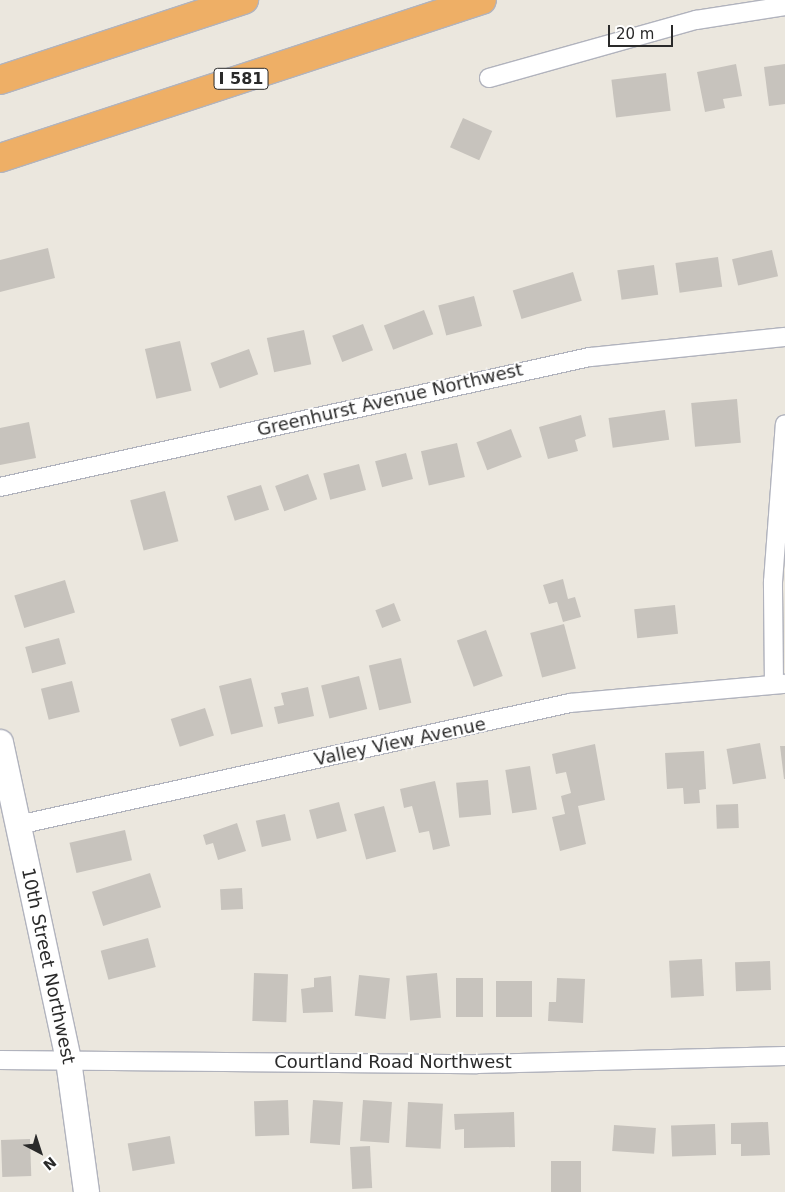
<!DOCTYPE html>
<style>
body{margin:0}
#map{position:relative;width:785px;height:1192px;overflow:hidden;background:#ebe7de;font-family:"DejaVu Sans",sans-serif}
div>[style]{position:absolute}
.building>*{inset:0;background:#c7c3bd;transform-origin:0 0}
.roads{filter:drop-shadow(1px 0 #b1b3bd) drop-shadow(-1px 0 #b1b3bd) drop-shadow(0 1px #b1b3bd) drop-shadow(0 -1px #b1b3bd)}
.street>*{height:18px;margin:-9px;padding:0 9px;transform-origin:9px;border-radius:9px;background:#fff}
.secondary>*{height:25px;margin:-12.5px;padding:0 12.5px;transform-origin:12.5px;border-radius:12.5px;background:#fff}
.highway>*{height:28px;margin:-14px;padding:0 14px;transform-origin:14px;border-radius:14px;background:#eeaf66}
span{translate:-50% -50%;white-space:nowrap;text-align:center;line-height:1.15;-webkit-text-stroke:4px #fff;paint-order:stroke}
.shield-label span{padding:1px 4px;background:#fff;border:1px solid;border-radius:4px;-webkit-text-stroke-width:0}
.shield-label{font-size:16px;color:#2a2a2a;font-weight:700}
.street-label{font-size:18px;color:#2a2a2a}
.north{position:absolute;left:15px;top:1127px;width:50px;height:50px;-webkit-text-stroke:4px #fff;paint-order:stroke;rotate:140deg;font-size:14px;font-weight:700;line-height:20px;text-align:center;color:#2a2a2a}
.north::after{content:'';display:block;margin:auto;width:18px;height:22px;background:#2a2a2a;clip-path:polygon(50% 0,100% 100%,50% 72%,0 100%)}
.scale{position:absolute;left:608px;top:25px;width:65px;height:22px;box-sizing:border-box;border:2px solid #2a2a2a;border-top:0;padding-left:6px;font-size:15px;line-height:18px;white-space:nowrap;color:#2a2a2a;-webkit-text-stroke:4px #fff;paint-order:stroke}
</style>
<div id="map">
<div class="building">
<div style="clip-path:polygon(736px 64px,742px 96px,723px 99px,725px 108px,705px 112px,697px 72px)"></div>
<div style="clip-path:polygon(785px 64px,785px 104px,769px 106px,764px 67px)"></div>
<div style="left:666px;top:73px;width:38px;height:55px;rotate:83deg"></div>
<div style="left:463px;top:118px;width:32px;height:32px;rotate:24deg"></div>
<div style="clip-path:polygon(48px 248px,55px 278px,0 292px,0 260px)"></div>
<div style="left:772px;top:250px;width:27px;height:41px;rotate:77deg"></div>
<div style="left:718px;top:257px;width:30px;height:43px;rotate:82deg"></div>
<div style="left:654px;top:265px;width:30px;height:37px;rotate:82deg"></div>
<div style="left:573px;top:272px;width:30px;height:63px;rotate:73deg"></div>
<div style="left:474px;top:296px;width:31px;height:37px;rotate:75deg"></div>
<div style="left:424px;top:310px;width:26px;height:43px;rotate:69deg"></div>
<div style="left:363px;top:324px;width:28px;height:33px;rotate:69deg"></div>
<div style="left:304px;top:330px;width:35px;height:38px;rotate:78deg"></div>
<div style="left:180px;top:341px;width:51px;height:36px;rotate:77deg"></div>
<div style="left:249px;top:349px;width:27px;height:41px;rotate:70deg"></div>
<div style="left:737px;top:399px;width:44px;height:46px;rotate:85deg"></div>
<div style="left:665px;top:410px;width:30px;height:57px;rotate:82deg"></div>
<div style="clip-path:polygon(581px 415px,586px 436px,575px 440px,578px 451px,548px 459px,539px 427px)"></div>
<div style="clip-path:polygon(29px 422px,36px 458px,0 465px,0 428px)"></div>
<div style="left:511px;top:429px;width:30px;height:37px;rotate:69deg"></div>
<div style="left:457px;top:443px;width:35px;height:37px;rotate:77deg"></div>
<div style="left:406px;top:453px;width:27px;height:32px;rotate:75deg"></div>
<div style="left:359px;top:464px;width:27px;height:37px;rotate:75deg"></div>
<div style="left:308px;top:474px;width:27px;height:35px;rotate:70deg"></div>
<div style="left:261px;top:485px;width:26px;height:36px;rotate:72deg"></div>
<div style="left:165px;top:491px;width:52px;height:36px;rotate:75deg"></div>
<div style="clip-path:polygon(563px 579px,568px 599px,575px 597px,581px 617px,563px 622px,557px 602px,549px 604px,543px 585px)"></div>
<div style="left:65px;top:580px;width:34px;height:53px;rotate:73deg"></div>
<div style="left:394px;top:603px;width:19px;height:20px;rotate:69deg"></div>
<div style="left:675px;top:605px;width:29px;height:41px;rotate:84deg"></div>
<div style="left:564px;top:624px;width:46px;height:35px;rotate:75deg"></div>
<div style="left:486px;top:630px;width:49px;height:31px;rotate:70deg"></div>
<div style="left:59px;top:638px;width:27px;height:35px;rotate:75deg"></div>
<div style="left:401px;top:658px;width:46px;height:33px;rotate:77deg"></div>
<div style="left:359px;top:676px;width:34px;height:39px;rotate:76deg"></div>
<div style="left:251px;top:678px;width:50px;height:33px;rotate:76deg"></div>
<div style="left:72px;top:681px;width:32px;height:32px;rotate:76deg"></div>
<div style="clip-path:polygon(308px 687px,314px 716px,278px 724px,274px 707px,284px 705px,281px 693px)"></div>
<div style="left:205px;top:708px;width:29px;height:36px;rotate:72deg"></div>
<div style="left:760px;top:743px;width:36px;height:34px;rotate:80deg"></div>
<div style="clip-path:polygon(595px 744px,605px 800px,578px 806px,586px 844px,560px 851px,552px 817px,565px 814px,561px 796px,571px 793px,566px 772px,556px 774px,552px 754px)"></div>
<div style="clip-path:polygon(780px 746px,785px 746px,785px 779px,784px 779px)"></div>
<div style="clip-path:polygon(704px 751px,706px 789px,699px 790px,700px 803px,684px 804px,683px 788px,667px 789px,665px 753px)"></div>
<div style="left:530px;top:766px;width:44px;height:25px;rotate:81deg"></div>
<div style="left:488px;top:780px;width:35px;height:32px;rotate:85deg"></div>
<div style="clip-path:polygon(435px 781px,450px 846px,433px 850px,429px 831px,419px 833px,412px 806px,404px 808px,400px 789px)"></div>
<div style="left:339px;top:802px;width:30px;height:31px;rotate:75deg"></div>
<div style="left:738px;top:804px;width:24px;height:22px;rotate:88deg"></div>
<div style="left:384px;top:806px;width:47px;height:31px;rotate:75deg"></div>
<div style="left:285px;top:814px;width:27px;height:30px;rotate:77deg"></div>
<div style="clip-path:polygon(237px 823px,246px 851px,218px 860px,213px 843px,206px 845px,203px 835px)"></div>
<div style="left:125px;top:830px;width:31px;height:57px;rotate:77deg"></div>
<div style="left:150px;top:873px;width:36px;height:61px;rotate:72deg"></div>
<div style="left:242px;top:888px;width:21px;height:22px;rotate:87deg"></div>
<div style="left:148px;top:938px;width:30px;height:49px;rotate:75deg"></div>
<div style="left:702px;top:959px;width:37px;height:33px;rotate:87deg"></div>
<div style="left:770px;top:961px;width:29px;height:35px;rotate:88deg"></div>
<div style="left:254px;top:973px;width:34px;height:48px;rotate:2deg"></div>
<div style="left:437px;top:973px;width:45px;height:31px;rotate:85deg"></div>
<div style="left:359px;top:975px;width:31px;height:41px;rotate:6deg"></div>
<div style="clip-path:polygon(331px 976px,333px 1012px,303px 1013px,301px 989px,314px 987px,314px 978px)"></div>
<div style="left:456px;top:978px;width:27px;height:39px"></div>
<div style="clip-path:polygon(557px 978px,585px 979px,583px 1023px,548px 1021px,549px 1002px,556px 1002px)"></div>
<div style="left:496px;top:981px;width:36px;height:36px"></div>
<div style="left:288px;top:1100px;width:35px;height:34px;rotate:88deg"></div>
<div style="left:313px;top:1100px;width:30px;height:43px;rotate:4deg"></div>
<div style="left:363px;top:1100px;width:29px;height:41px;rotate:4deg"></div>
<div style="left:408px;top:1102px;width:35px;height:45px;rotate:3deg"></div>
<div style="clip-path:polygon(514px 1112px,515px 1147px,464px 1148px,464px 1129px,455px 1130px,454px 1114px)"></div>
<div style="clip-path:polygon(768px 1122px,770px 1155px,741px 1156px,741px 1144px,731px 1144px,731px 1123px)"></div>
<div style="left:715px;top:1124px;width:31px;height:44px;rotate:88deg"></div>
<div style="left:614px;top:1125px;width:42px;height:26px;rotate:4deg"></div>
<div style="left:170px;top:1136px;width:28px;height:43px;rotate:80deg"></div>
<div style="left:30px;top:1139px;width:37px;height:29px;rotate:88deg"></div>
<div style="left:370px;top:1146px;width:42px;height:20px;rotate:87deg"></div>
<div style="left:551px;top:1161px;width:30px;height:31px"></div>
</div>
<div class="roads">
<div class="street">
<div style="left:489px;top:78px;width:215px;rotate:-15.7deg"></div>
<div style="left:696px;top:20px;width:90px;rotate:-8.9deg"></div>
<div style="left:0;top:487px;width:604px;rotate:-12.43deg"></div>
<div style="left:590px;top:357px;width:196px;rotate:-5.9deg"></div>
<div style="left:774px;top:684px;width:102px;rotate:-90.6deg"></div>
<div style="left:773px;top:582px;width:158px;rotate:-85.7deg"></div>
<div style="left:18px;top:825px;width:565px;rotate:-12.46deg"></div>
<div style="left:570px;top:703px;width:216px;rotate:-5.1deg"></div>
<div style="left:0;top:1060px;width:477px;rotate:0.5deg"></div>
<div style="left:477px;top:1064px;width:308px;rotate:-1.5deg"></div>
</div>
<div class="secondary">
<div style="left:0;top:742px;width:325px;rotate:77.9deg"></div>
<div style="left:68px;top:1060px;width:133px;rotate:82.2deg"></div>
</div>
<div class="highway">
<div style="left:0;top:80px;width:257px;rotate:-18.2deg"></div>
<div style="left:0;top:158px;width:507px;rotate:-18.15deg"></div>
</div>
</div>
<div class="shield-label">
<span style="left:241px;top:79px">I 581</span>
</div>
<div class="street-label">
<span style="left:390px;top:400px;rotate:-13deg">Greenhurst Avenue Northwest</span>
<span style="left:400px;top:742px;rotate:-12deg">Valley View Avenue</span>
<span style="left:48px;top:966px;rotate:78deg">10th Street Northwest</span>
<span style="left:393px;top:1062px">Courtland Road Northwest</span>
</div>
<div class="north">N</div>
<div class="scale">20 m</div>
</div>
